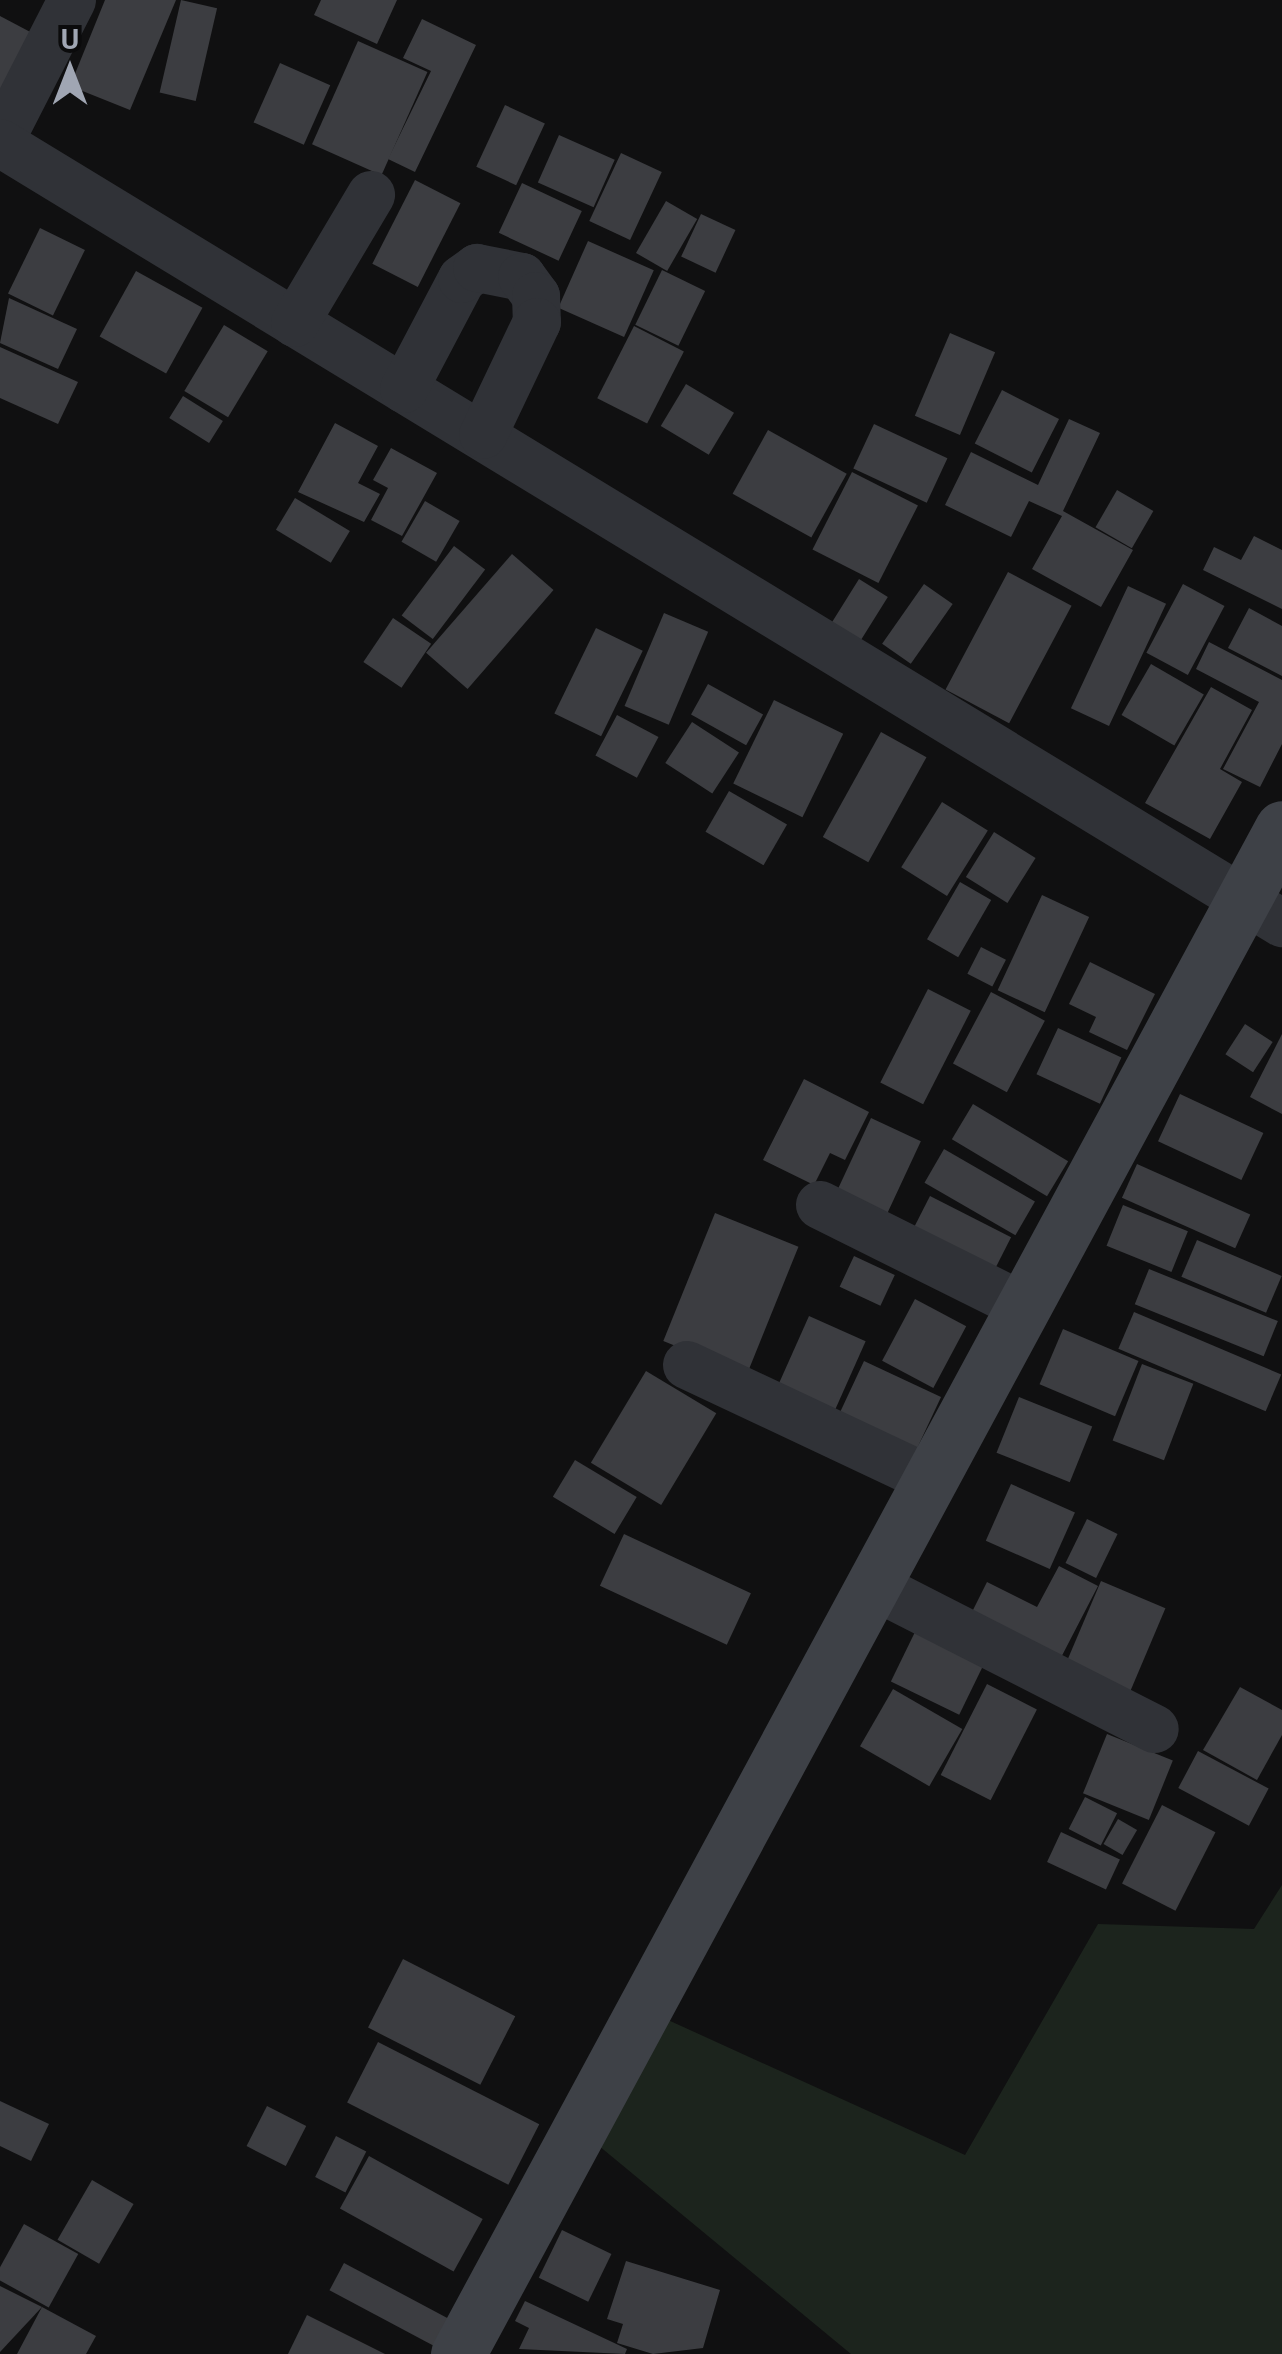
<!DOCTYPE html>
<style>
body{margin:0}
#map{position:relative;width:1282px;height:2354px;overflow:hidden;background:#101011;font-family:Roboto,sans-serif}
div>[style]{position:absolute}
.green>*{inset:0;background:#1c241d}
.building>*{inset:0;background:#3c3d41;transform-origin:0 0}
.minor>*{height:48px;margin:-24px;padding:0 24px;transform-origin:24px;border-radius:24px;background:#303237}
.secondary>*{height:55px;margin:-27.5px;padding:0 27.5px;transform-origin:27.5px;border-radius:27.5px;background:#3e4147}
span{translate:-50% -50%;white-space:nowrap;text-align:center;line-height:1.15;-webkit-text-stroke:10px #0b0b0c;paint-order:stroke}
.north{position:absolute;left:20px;top:20px;width:100px;height:100px;-webkit-text-stroke:8px #0b0b0c;paint-order:stroke;rotate:0deg;font-size:28px;font-weight:700;line-height:40px;text-align:center;color:#a0a6b3}
.north::after{content:'';display:block;margin:auto;width:35px;height:45px;background:#a0a6b3;clip-path:polygon(50% 0,100% 100%,50% 72%,0 100%)}
</style>
<div id="map">
<div class="green">
<div style="clip-path:polygon(1282px 1885px,1282px 2354px,851px 2354px,587px 2136px,657px 2015px,965px 2155px,1098px 1924px,1254px 1929px)"></div>
</div>
<div class="building">
<div style="clip-path:polygon(105px 0,176px 0,130px 110px,70px 86px)"></div>
<div style="left:181px;top:0;width:37px;height:95px;rotate:13deg"></div>
<div style="clip-path:polygon(321px 0,397px 0,377px 44px,314px 15px)"></div>
<div style="clip-path:polygon(0 16px,36px 35px,0 96px)"></div>
<div style="clip-path:polygon(422px 19px,476px 45px,415px 172px,388px 159px,431px 71px,403px 58px)"></div>
<div style="left:358px;top:41px;width:76px;height:113px;rotate:24deg"></div>
<div style="left:280px;top:63px;width:55px;height:65px;rotate:24deg"></div>
<div style="left:505px;top:105px;width:44px;height:68px;rotate:25deg"></div>
<div style="left:559px;top:135px;width:61px;height:52px;rotate:24deg"></div>
<div style="left:621px;top:153px;width:45px;height:75px;rotate:25deg"></div>
<div style="left:415px;top:180px;width:51px;height:94px;rotate:27deg"></div>
<div style="left:522px;top:183px;width:66px;height:55px;rotate:25deg"></div>
<div style="left:666px;top:201px;width:36px;height:60px;rotate:30deg"></div>
<div style="left:701px;top:214px;width:38px;height:47px;rotate:25deg"></div>
<div style="left:40px;top:228px;width:50px;height:73px;rotate:26deg"></div>
<div style="left:588px;top:241px;width:72px;height:73px;rotate:24deg"></div>
<div style="left:662px;top:270px;width:48px;height:61px;rotate:26deg"></div>
<div style="left:136px;top:271px;width:76px;height:75px;rotate:29deg"></div>
<div style="clip-path:polygon(9px 298px,77px 329px,58px 369px,0 343px)"></div>
<div style="left:224px;top:325px;width:51px;height:77px;rotate:31deg"></div>
<div style="left:634px;top:326px;width:56px;height:81px;rotate:27deg"></div>
<div style="left:950px;top:333px;width:49px;height:90px;rotate:23deg"></div>
<div style="clip-path:polygon(0 347px,78px 382px,58px 424px,0 398px)"></div>
<div style="left:686px;top:384px;width:56px;height:49px;rotate:31deg"></div>
<div style="left:1002px;top:390px;width:64px;height:60px;rotate:27deg"></div>
<div style="left:183px;top:396px;width:47px;height:26px;rotate:32deg"></div>
<div style="clip-path:polygon(1069px 419px,1100px 433px,1063px 511px,1133px 550px,1101px 607px,1032px 569px,1062px 516px,1029px 501px,1011px 537px,945px 505px,971px 452px,1038px 485px)"></div>
<div style="clip-path:polygon(335px 423px,378px 446px,358px 483px,380px 494px,364px 522px,298px 492px)"></div>
<div style="left:874px;top:424px;width:81px;height:49px;rotate:25deg"></div>
<div style="left:768px;top:430px;width:90px;height:73px;rotate:29deg"></div>
<div style="clip-path:polygon(391px 448px,437px 473px,402px 536px,371px 520px,388px 488px,373px 480px)"></div>
<div style="left:852px;top:472px;width:74px;height:87px;rotate:27deg"></div>
<div style="left:1117px;top:490px;width:42px;height:43px;rotate:30deg"></div>
<div style="left:295px;top:498px;width:64px;height:37px;rotate:31deg"></div>
<div style="left:425px;top:501px;width:40px;height:47px;rotate:30deg"></div>
<div style="clip-path:polygon(1254px 536px,1282px 550px,1282px 609px,1203px 570px,1214px 547px,1241px 560px)"></div>
<div style="left:454px;top:546px;width:39px;height:87px;rotate:37deg"></div>
<div style="left:512px;top:554px;width:55px;height:131px;rotate:41deg"></div>
<div style="left:1008px;top:572px;width:72px;height:133px;rotate:28deg"></div>
<div style="left:859px;top:579px;width:34px;height:54px;rotate:32deg"></div>
<div style="left:924px;top:584px;width:35px;height:73px;rotate:35deg"></div>
<div style="left:1183px;top:584px;width:47px;height:78px;rotate:28deg"></div>
<div style="left:1128px;top:586px;width:42px;height:135px;rotate:25deg"></div>
<div style="clip-path:polygon(1249px 608px,1282px 626px,1282px 676px,1228px 648px)"></div>
<div style="left:664px;top:613px;width:48px;height:101px;rotate:23deg"></div>
<div style="left:393px;top:618px;width:46px;height:53px;rotate:34deg"></div>
<div style="left:596px;top:628px;width:52px;height:95px;rotate:26deg"></div>
<div style="clip-path:polygon(1209px 642px,1282px 680px,1282px 744px,1260px 787px,1223px 769px,1259px 702px,1196px 669px)"></div>
<div style="left:1151px;top:664px;width:61px;height:59px;rotate:30deg"></div>
<div style="left:708px;top:684px;width:63px;height:35px;rotate:29deg"></div>
<div style="clip-path:polygon(1211px 687px,1252px 710px,1220px 769px,1242px 782px,1210px 839px,1145px 803px)"></div>
<div style="left:774px;top:700px;width:77px;height:93px;rotate:26deg"></div>
<div style="left:617px;top:715px;width:47px;height:46px;rotate:28deg"></div>
<div style="left:692px;top:722px;width:56px;height:49px;rotate:33deg"></div>
<div style="left:881px;top:732px;width:52px;height:120px;rotate:29deg"></div>
<div style="left:729px;top:791px;width:67px;height:47px;rotate:30deg"></div>
<div style="left:942px;top:802px;width:54px;height:77px;rotate:32deg"></div>
<div style="left:994px;top:832px;width:49px;height:53px;rotate:32deg"></div>
<div style="left:960px;top:882px;width:36px;height:66px;rotate:30deg"></div>
<div style="left:1042px;top:895px;width:52px;height:105px;rotate:25deg"></div>
<div style="left:981px;top:947px;width:28px;height:30px;rotate:27deg"></div>
<div style="clip-path:polygon(1090px 962px,1155px 994px,1127px 1050px,1089px 1032px,1096px 1017px,1069px 1004px)"></div>
<div style="left:928px;top:989px;width:48px;height:105px;rotate:27deg"></div>
<div style="left:991px;top:992px;width:61px;height:81px;rotate:28deg"></div>
<div style="left:1245px;top:1024px;width:33px;height:36px;rotate:33deg"></div>
<div style="left:1058px;top:1028px;width:70px;height:51px;rotate:25deg"></div>
<div style="clip-path:polygon(1282px 1034px,1282px 1114px,1250px 1097px)"></div>
<div style="clip-path:polygon(804px 1079px,869px 1112px,845px 1160px,830px 1153px,814px 1185px,763px 1160px)"></div>
<div style="left:1180px;top:1094px;width:92px;height:52px;rotate:25deg"></div>
<div style="left:973px;top:1104px;width:111px;height:41px;rotate:31deg"></div>
<div style="left:871px;top:1118px;width:55px;height:89px;rotate:25deg"></div>
<div style="left:944px;top:1149px;width:105px;height:39px;rotate:30deg"></div>
<div style="left:1137px;top:1164px;width:124px;height:37px;rotate:24deg"></div>
<div style="left:930px;top:1196px;width:91px;height:42px;rotate:27deg"></div>
<div style="left:1123px;top:1205px;width:70px;height:44px;rotate:22deg"></div>
<div style="left:715px;top:1213px;width:90px;height:138px;rotate:22deg"></div>
<div style="left:1197px;top:1240px;width:92px;height:40px;rotate:23deg"></div>
<div style="left:854px;top:1256px;width:45px;height:34px;rotate:25deg"></div>
<div style="left:1149px;top:1269px;width:139px;height:38px;rotate:22deg"></div>
<div style="left:915px;top:1299px;width:58px;height:70px;rotate:28deg"></div>
<div style="left:1134px;top:1312px;width:160px;height:40px;rotate:23deg"></div>
<div style="left:809px;top:1316px;width:62px;height:94px;rotate:24deg"></div>
<div style="left:1063px;top:1329px;width:82px;height:60px;rotate:23deg"></div>
<div style="left:864px;top:1361px;width:85px;height:71px;rotate:25deg"></div>
<div style="left:1142px;top:1364px;width:55px;height:82px;rotate:21deg"></div>
<div style="left:646px;top:1371px;width:82px;height:107px;rotate:31deg"></div>
<div style="left:1019px;top:1397px;width:79px;height:60px;rotate:22deg"></div>
<div style="left:575px;top:1460px;width:72px;height:43px;rotate:31deg"></div>
<div style="left:1011px;top:1484px;width:70px;height:62px;rotate:24deg"></div>
<div style="left:1087px;top:1519px;width:34px;height:49px;rotate:26deg"></div>
<div style="left:624px;top:1534px;width:140px;height:57px;rotate:25deg"></div>
<div style="clip-path:polygon(1059px 1566px,1098px 1586px,1053px 1673px,964px 1628px,987px 1582px,1037px 1607px)"></div>
<div style="left:1101px;top:1581px;width:70px;height:90px;rotate:23deg"></div>
<div style="left:915px;top:1632px;width:76px;height:55px;rotate:26deg"></div>
<div style="left:987px;top:1684px;width:56px;height:102px;rotate:27deg"></div>
<div style="clip-path:polygon(1240px 1687px,1282px 1710px,1282px 1735px,1257px 1780px,1203px 1750px)"></div>
<div style="left:893px;top:1689px;width:80px;height:66px;rotate:30deg"></div>
<div style="left:1107px;top:1734px;width:71px;height:64px;rotate:22deg"></div>
<div style="left:1198px;top:1751px;width:80px;height:42px;rotate:28deg"></div>
<div style="left:1085px;top:1797px;width:36px;height:36px;rotate:27deg"></div>
<div style="left:1162px;top:1805px;width:60px;height:88px;rotate:27deg"></div>
<div style="left:1118px;top:1819px;width:22px;height:29px;rotate:30deg"></div>
<div style="left:1061px;top:1832px;width:65px;height:33px;rotate:25deg"></div>
<div style="left:403px;top:1959px;width:126px;height:77px;rotate:27deg"></div>
<div style="left:378px;top:2042px;width:181px;height:68px;rotate:27deg"></div>
<div style="clip-path:polygon(0 2101px,49px 2124px,31px 2161px,0 2146px)"></div>
<div style="left:267px;top:2106px;width:44px;height:45px;rotate:27deg"></div>
<div style="left:336px;top:2136px;width:34px;height:46px;rotate:27deg"></div>
<div style="left:369px;top:2156px;width:130px;height:60px;rotate:29deg"></div>
<div style="left:92px;top:2180px;width:48px;height:69px;rotate:30deg"></div>
<div style="left:24px;top:2224px;width:62px;height:61px;rotate:29deg"></div>
<div style="left:562px;top:2230px;width:55px;height:53px;rotate:26deg"></div>
<div style="clip-path:polygon(626px 2261px,720px 2290px,703px 2348px,653px 2354px,617px 2343px,623px 2324px,607px 2319px)"></div>
<div style="left:344px;top:2263px;width:118px;height:31px;rotate:28deg"></div>
<div style="clip-path:polygon(0 2286px,42px 2307px,0 2352px)"></div>
<div style="clip-path:polygon(525px 2301px,627px 2349px,625px 2354px,519px 2349px,529px 2328px,515px 2321px)"></div>
<div style="clip-path:polygon(42px 2307px,96px 2336px,86px 2354px,17px 2354px)"></div>
<div style="clip-path:polygon(307px 2315px,385px 2354px,288px 2354px)"></div>
</div>
<div class="minor">
<div style="left:0;top:141px;width:158px;rotate:-62.9deg"></div>
<div style="left:0;top:143px;width:1501px;rotate:31.32deg"></div>
<div style="left:295px;top:323px;width:149px;rotate:-59.3deg"></div>
<div style="left:404px;top:389px;width:124px;rotate:-62.2deg"></div>
<div style="left:462px;top:279px;width:19px;rotate:-36deg"></div>
<div style="left:477px;top:268px;width:46px;rotate:11.3deg"></div>
<div style="left:522px;top:277px;width:24px;rotate:54deg"></div>
<div style="left:536px;top:296px;width:26px;rotate:88deg"></div>
<div style="left:537px;top:322px;width:125px;rotate:115.5deg"></div>
<div style="left:820px;top:1205px;width:225px;rotate:26.5deg"></div>
<div style="left:687px;top:1365px;width:270px;rotate:25.2deg"></div>
<div style="left:874px;top:1586px;width:315px;rotate:27deg"></div>
</div>
<div class="secondary">
<div style="left:458px;top:2354px;width:1734px;rotate:-61.63deg"></div>
</div>
<div class="north">U</div>
</div>
